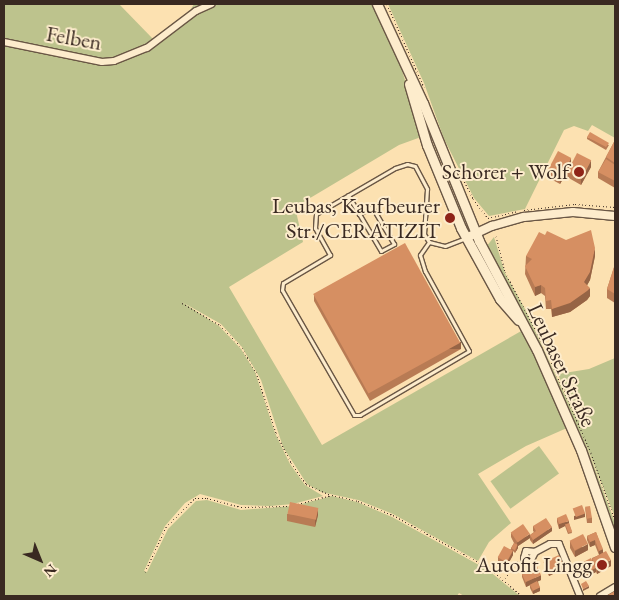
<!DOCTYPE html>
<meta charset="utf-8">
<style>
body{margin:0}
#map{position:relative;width:619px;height:600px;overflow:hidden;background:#fce1b1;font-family:"EB Garamond",serif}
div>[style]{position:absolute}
.green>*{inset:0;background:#bdc38d;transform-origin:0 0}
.path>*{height:1px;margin-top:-0.5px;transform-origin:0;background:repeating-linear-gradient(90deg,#392921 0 1px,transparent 0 3.5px)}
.roads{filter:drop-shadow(1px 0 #6a5745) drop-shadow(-1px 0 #6a5745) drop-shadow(0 1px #6a5745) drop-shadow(0 -1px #6a5745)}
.service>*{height:3px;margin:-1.5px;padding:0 1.5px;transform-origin:1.5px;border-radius:1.5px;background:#fdeccc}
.minor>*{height:6px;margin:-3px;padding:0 3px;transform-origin:3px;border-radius:3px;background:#fdeccc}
.tertiary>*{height:8px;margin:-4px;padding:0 4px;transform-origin:4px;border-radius:4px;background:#fdeccc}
.secondary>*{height:9px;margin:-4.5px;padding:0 4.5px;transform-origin:4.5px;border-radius:4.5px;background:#fdeccc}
.wall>*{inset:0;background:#b87b54}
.shaded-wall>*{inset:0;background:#966445;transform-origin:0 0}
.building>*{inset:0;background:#d68f62;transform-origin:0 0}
.dots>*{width:14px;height:14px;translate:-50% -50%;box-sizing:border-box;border:2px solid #fdeccc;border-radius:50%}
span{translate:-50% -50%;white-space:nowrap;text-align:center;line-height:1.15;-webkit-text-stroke:4px #fdeccc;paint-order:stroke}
.street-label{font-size:22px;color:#392921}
.poi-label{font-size:22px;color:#392921}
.right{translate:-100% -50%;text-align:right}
.frame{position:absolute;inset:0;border:5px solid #392921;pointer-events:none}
.north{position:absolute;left:15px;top:535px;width:50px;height:50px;-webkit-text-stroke:4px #fdeccc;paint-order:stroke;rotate:136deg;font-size:14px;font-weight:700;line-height:20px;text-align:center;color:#392921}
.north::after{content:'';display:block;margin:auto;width:18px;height:22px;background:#392921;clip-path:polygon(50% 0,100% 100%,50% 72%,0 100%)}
</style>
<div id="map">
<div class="green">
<div style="clip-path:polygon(4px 4px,119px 4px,154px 40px,125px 57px,102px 60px,4px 40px)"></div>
<div style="clip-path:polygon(194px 4px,372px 4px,402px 70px,411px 101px,421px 137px,399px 145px,295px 207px,303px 242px,229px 287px,322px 445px,523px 330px,567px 428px,526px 446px,478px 474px,511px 523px,489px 542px,478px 561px,393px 514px,358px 500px,321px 492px,307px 484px,283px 447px,261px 380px,242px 347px,221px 324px,182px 302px,219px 326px,241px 349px,255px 372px,275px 433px,290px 464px,305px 485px,323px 496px,293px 504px,270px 506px,241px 505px,200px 494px,185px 503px,165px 526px,144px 571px,147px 572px,168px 529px,196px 501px,207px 500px,241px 510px,294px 506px,332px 496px,357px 502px,392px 517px,488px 570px,520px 596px,464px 596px,459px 593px,457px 596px,4px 596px,4px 44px,102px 64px,114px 63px,148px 49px,189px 12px)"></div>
<div style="clip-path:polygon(388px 4px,615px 4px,615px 138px,592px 125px,588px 131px,574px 126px,564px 130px,525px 209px,489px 216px,474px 198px,444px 139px,424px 83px)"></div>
<div style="clip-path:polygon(494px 237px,505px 273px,525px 309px,578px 423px,614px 520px,615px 539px,603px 501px,486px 247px)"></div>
<div style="clip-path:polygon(615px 358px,615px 517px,558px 374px,589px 369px)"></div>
<div style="left:539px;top:446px;width:34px;height:60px;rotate:54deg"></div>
</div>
<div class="path">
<div style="left:387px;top:4px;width:91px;rotate:66deg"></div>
<div style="left:458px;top:169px;width:34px;rotate:63deg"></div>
<div style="left:473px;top:199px;width:24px;rotate:52deg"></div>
<div style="left:488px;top:218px;width:31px;rotate:-13deg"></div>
<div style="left:524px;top:210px;width:51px;rotate:-6.7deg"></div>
<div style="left:575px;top:204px;width:40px;rotate:4.3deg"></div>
<div style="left:496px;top:236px;width:37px;rotate:76deg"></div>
<div style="left:505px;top:272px;width:81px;rotate:62.2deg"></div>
<div style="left:182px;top:303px;width:44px;rotate:30.1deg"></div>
<div style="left:220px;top:325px;width:32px;rotate:46deg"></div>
<div style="left:242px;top:348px;width:28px;rotate:60deg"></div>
<div style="left:256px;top:372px;width:64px;rotate:71.8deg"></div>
<div style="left:276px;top:433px;width:34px;rotate:63deg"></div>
<div style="left:291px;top:463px;width:26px;rotate:54deg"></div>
<div style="left:306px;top:484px;width:27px;rotate:24deg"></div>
<div style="left:550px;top:359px;width:103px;rotate:66.4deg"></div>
<div style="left:591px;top:453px;width:71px;rotate:70.3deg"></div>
<div style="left:298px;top:504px;width:35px;rotate:-15deg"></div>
<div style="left:332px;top:495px;width:27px;rotate:13deg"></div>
<div style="left:358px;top:501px;width:38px;rotate:22deg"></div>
<div style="left:393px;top:515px;width:110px;rotate:28.9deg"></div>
<div style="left:489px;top:568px;width:43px;rotate:40.3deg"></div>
<div style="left:145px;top:572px;width:50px;rotate:-65deg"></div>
<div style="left:166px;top:527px;width:41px;rotate:-45deg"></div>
<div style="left:195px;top:498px;width:12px"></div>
<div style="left:207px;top:498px;width:35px;rotate:15deg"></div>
<div style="left:241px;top:507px;width:48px;rotate:-1.2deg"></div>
<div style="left:505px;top:578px;width:21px;rotate:-53deg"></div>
</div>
<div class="roads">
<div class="service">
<div style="left:348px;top:195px;width:65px;rotate:59.5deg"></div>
<div style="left:381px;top:251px;width:15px;rotate:-28deg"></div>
<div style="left:394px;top:244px;width:43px;rotate:-120.7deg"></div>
<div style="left:372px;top:207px;width:15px;rotate:152deg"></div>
<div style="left:429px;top:242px;width:16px;rotate:125deg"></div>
<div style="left:420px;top:255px;width:17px;rotate:73deg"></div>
<div style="left:425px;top:271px;width:91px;rotate:61.2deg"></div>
<div style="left:469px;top:351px;width:126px;rotate:149.6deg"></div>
<div style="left:360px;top:415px;width:6px;rotate:180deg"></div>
<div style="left:354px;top:415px;width:144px;rotate:-119.9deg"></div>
<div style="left:282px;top:290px;width:7px;rotate:-82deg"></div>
<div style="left:283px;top:283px;width:55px;rotate:-30.8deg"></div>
<div style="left:330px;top:255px;width:31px;rotate:-119deg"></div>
<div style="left:315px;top:228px;width:14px;rotate:-86deg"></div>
<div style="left:316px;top:214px;width:91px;rotate:-30.2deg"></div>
<div style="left:395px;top:168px;width:13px;rotate:-18deg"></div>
<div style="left:407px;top:164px;width:8px;rotate:14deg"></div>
<div style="left:415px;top:166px;width:26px;rotate:62deg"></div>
<div style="left:427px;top:189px;width:45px;rotate:93.8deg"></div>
<div style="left:424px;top:234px;width:9px;rotate:58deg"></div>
<div style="left:429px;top:242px;width:16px;rotate:14deg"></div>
<div style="left:445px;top:246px;width:22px;rotate:-21deg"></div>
</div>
<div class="minor">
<div style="left:4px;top:42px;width:100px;rotate:11.5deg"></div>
<div style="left:102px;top:62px;width:12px;rotate:-5deg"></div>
<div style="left:114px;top:61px;width:35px;rotate:-22deg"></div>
<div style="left:147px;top:48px;width:61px;rotate:-37.1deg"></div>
<div style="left:196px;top:11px;width:17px;rotate:-24deg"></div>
<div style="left:535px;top:552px;width:9px;rotate:-174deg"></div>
<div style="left:526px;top:551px;width:7px;rotate:106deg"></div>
<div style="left:524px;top:558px;width:7px;rotate:16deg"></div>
<div style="left:531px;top:560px;width:9px;rotate:-63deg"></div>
<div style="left:535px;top:552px;width:17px;rotate:-28deg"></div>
<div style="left:550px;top:544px;width:9px"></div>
<div style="left:559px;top:544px;width:56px;rotate:68deg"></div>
<div style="left:600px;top:596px;width:17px;rotate:-31deg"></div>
</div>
<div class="tertiary">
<div style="left:466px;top:238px;width:29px;rotate:-25deg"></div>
<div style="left:492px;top:226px;width:33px;rotate:-16deg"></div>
<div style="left:524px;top:217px;width:49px;rotate:-5.8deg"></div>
<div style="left:573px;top:212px;width:42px;rotate:5.4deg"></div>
</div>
<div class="secondary">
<div style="left:377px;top:4px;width:109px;rotate:65.1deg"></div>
<div style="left:423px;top:103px;width:149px;rotate:67.9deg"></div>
<div style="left:479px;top:241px;width:123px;rotate:62deg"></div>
<div style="left:537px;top:350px;width:109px;rotate:66.3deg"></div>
<div style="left:581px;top:450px;width:103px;rotate:70.7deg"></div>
<div style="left:409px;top:84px;width:64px;rotate:73.6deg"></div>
<div style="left:427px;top:145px;width:90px;rotate:67.7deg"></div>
<div style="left:461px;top:228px;width:81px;rotate:61.2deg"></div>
<div style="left:500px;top:299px;width:28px;rotate:49deg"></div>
</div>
</div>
<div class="wall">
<div style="clip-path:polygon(587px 137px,609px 145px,606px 150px,587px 139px)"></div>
<div style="clip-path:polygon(615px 140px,615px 188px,598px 178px,598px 172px)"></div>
<div style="clip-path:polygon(571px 164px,591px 167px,581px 185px,567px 177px,567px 172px,560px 184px,547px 177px,547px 170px)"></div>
<div style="clip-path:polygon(526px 256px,595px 256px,590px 280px,587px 285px,590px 296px,587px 300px,570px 312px,552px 317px,551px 309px,546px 309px,545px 296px,541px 293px,535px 296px,525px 274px)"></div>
<div style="clip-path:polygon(615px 264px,615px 303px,607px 298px,607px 289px)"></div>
<div style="clip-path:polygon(314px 295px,461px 349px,370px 401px,314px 301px)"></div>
<div style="clip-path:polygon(585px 507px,592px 518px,592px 523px,587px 523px)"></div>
<div style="clip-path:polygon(287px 514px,318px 515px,315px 527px,287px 521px)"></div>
<div style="clip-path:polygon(557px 518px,569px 523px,572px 533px,568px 534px,565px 526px,559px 529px,557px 522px)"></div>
<div style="clip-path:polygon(533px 526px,552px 531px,533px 544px,530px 540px,530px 535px,534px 532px,533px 531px)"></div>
<div style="clip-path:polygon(596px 532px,603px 552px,611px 566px,597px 574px,596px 572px,584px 578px,580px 568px,580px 564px,592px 560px,592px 558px,599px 555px,595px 545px,590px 547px,587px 540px,587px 536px)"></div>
<div style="clip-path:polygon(511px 533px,530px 538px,518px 546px,518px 548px,515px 553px,513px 551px,513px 555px,507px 566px,498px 561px,498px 557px,511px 549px,511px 548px,514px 543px,511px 537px)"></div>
<div style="clip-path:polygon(570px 541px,588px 550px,575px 557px,570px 548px)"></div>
<div style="clip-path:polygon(544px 563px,563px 569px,549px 576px,544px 567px)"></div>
<div style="clip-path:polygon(522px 573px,541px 580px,538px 581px,540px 591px,533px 594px,530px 588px,530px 585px,526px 587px,522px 577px)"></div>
</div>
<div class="shaded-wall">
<div style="clip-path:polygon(571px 158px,571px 165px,560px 184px,560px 178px)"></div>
<div style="clip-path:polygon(591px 160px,591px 167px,581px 185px,581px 178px)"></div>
<div style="clip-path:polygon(595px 248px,595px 256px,590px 280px,584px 291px,584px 282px)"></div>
<div style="clip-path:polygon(541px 285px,541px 293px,535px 296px,535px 287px)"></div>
<div style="clip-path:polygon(590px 288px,590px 296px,587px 300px,570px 312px,552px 317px,552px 309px)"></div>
<div style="left:461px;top:342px;width:7px;height:105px;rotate:90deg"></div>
<div style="clip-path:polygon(318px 508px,318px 515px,315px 527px,315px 521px)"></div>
<div style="clip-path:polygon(585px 513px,585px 517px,574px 520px,574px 516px)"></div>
<div style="clip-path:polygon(569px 521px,569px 525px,565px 524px,565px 526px,559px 529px,559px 524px)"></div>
<div style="clip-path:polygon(552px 527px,552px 531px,533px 544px,533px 540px)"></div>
<div style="clip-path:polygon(530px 534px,530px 538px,518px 546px,518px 548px,515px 553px,517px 547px,517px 542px)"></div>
<div style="clip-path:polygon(595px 540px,595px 545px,590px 547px,590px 542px)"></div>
<div style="clip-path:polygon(588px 544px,588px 550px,575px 557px,575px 551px)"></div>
<div style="clip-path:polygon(603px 549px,603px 553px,599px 555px,599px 551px)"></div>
<div style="clip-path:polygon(513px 551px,513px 555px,507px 566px,507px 562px)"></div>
<div style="clip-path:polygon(611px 560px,611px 566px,597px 574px,597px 567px)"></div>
<div style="clip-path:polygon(563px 564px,563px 569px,549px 576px,549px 572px)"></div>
<div style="clip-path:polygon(596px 568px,596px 572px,584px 578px,584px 574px)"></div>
<div style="clip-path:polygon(541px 575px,541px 580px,526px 587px,526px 582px)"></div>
<div style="clip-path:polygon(589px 586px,589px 588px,583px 591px,583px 589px)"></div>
<div style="clip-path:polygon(540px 587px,540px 591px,533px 594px,533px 590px)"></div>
</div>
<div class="building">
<div style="clip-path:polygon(590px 132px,609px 143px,606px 147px,587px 137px)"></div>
<div style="clip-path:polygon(615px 140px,615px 163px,606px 157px)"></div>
<div style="left:558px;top:151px;width:15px;height:22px;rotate:28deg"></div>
<div style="left:577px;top:153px;width:16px;height:21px;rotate:27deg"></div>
<div style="clip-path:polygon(606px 159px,615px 165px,615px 181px,598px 172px)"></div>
<div style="clip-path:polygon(591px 230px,595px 248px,590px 272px,584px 282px,590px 288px,587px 291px,570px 303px,552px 309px,551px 300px,546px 301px,545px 288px,541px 285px,535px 287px,525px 266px,532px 259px,526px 256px,539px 232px,545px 235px,547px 231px,566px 240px)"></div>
<div style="left:405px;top:243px;width:114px;height:105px;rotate:61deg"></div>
<div style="clip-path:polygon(615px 264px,615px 294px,607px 289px)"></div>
<div style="left:290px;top:502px;width:29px;height:12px;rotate:12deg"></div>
<div style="left:582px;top:505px;width:9px;height:10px;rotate:69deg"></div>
<div style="left:590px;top:506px;width:12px;height:5px;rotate:81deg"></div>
<div style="clip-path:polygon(566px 514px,569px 521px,559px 524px,557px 518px)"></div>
<div style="clip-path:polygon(546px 518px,552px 527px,533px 540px,530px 535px,536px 531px,533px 526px)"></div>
<div style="left:569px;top:523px;width:9px;height:4px;rotate:69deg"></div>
<div style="left:523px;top:524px;width:12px;height:15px;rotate:55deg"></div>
<div style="clip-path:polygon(596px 532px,603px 549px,599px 551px,595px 540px,590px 542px,587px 536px)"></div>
<div style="left:583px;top:534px;width:11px;height:15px;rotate:63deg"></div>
<div style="left:514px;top:543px;width:4px;height:6px;rotate:27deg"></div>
<div style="left:504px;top:546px;width:10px;height:13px;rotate:29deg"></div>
<div style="left:606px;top:551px;width:10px;height:16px;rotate:61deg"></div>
<div style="left:559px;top:555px;width:10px;height:17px;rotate:66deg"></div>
<div style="left:591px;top:558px;width:11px;height:13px;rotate:63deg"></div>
<div style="left:537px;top:566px;width:10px;height:17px;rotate:66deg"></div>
<div style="left:537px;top:581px;width:7px;height:8px;rotate:63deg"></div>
<div style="clip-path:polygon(586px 581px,589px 586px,583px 589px,581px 584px)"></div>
<div style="clip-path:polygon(615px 591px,615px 596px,606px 596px)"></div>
</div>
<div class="dots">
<div style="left:579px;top:172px;background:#8f2418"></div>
<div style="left:450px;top:218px;background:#8f2418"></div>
<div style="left:602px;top:565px;background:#8f2418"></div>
</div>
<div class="street-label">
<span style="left:74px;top:38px;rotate:10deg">Felben</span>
<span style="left:562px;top:365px;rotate:65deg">Leubaser Straße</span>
</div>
<div class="poi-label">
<span class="right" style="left:569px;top:172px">Schorer + Wolf</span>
<span class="right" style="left:440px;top:218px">Leubas, Kaufbeurer<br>Str./CERATIZIT</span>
<span class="right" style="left:592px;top:565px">Autofit Lingg</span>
</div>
<div class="frame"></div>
<div class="north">N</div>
</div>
